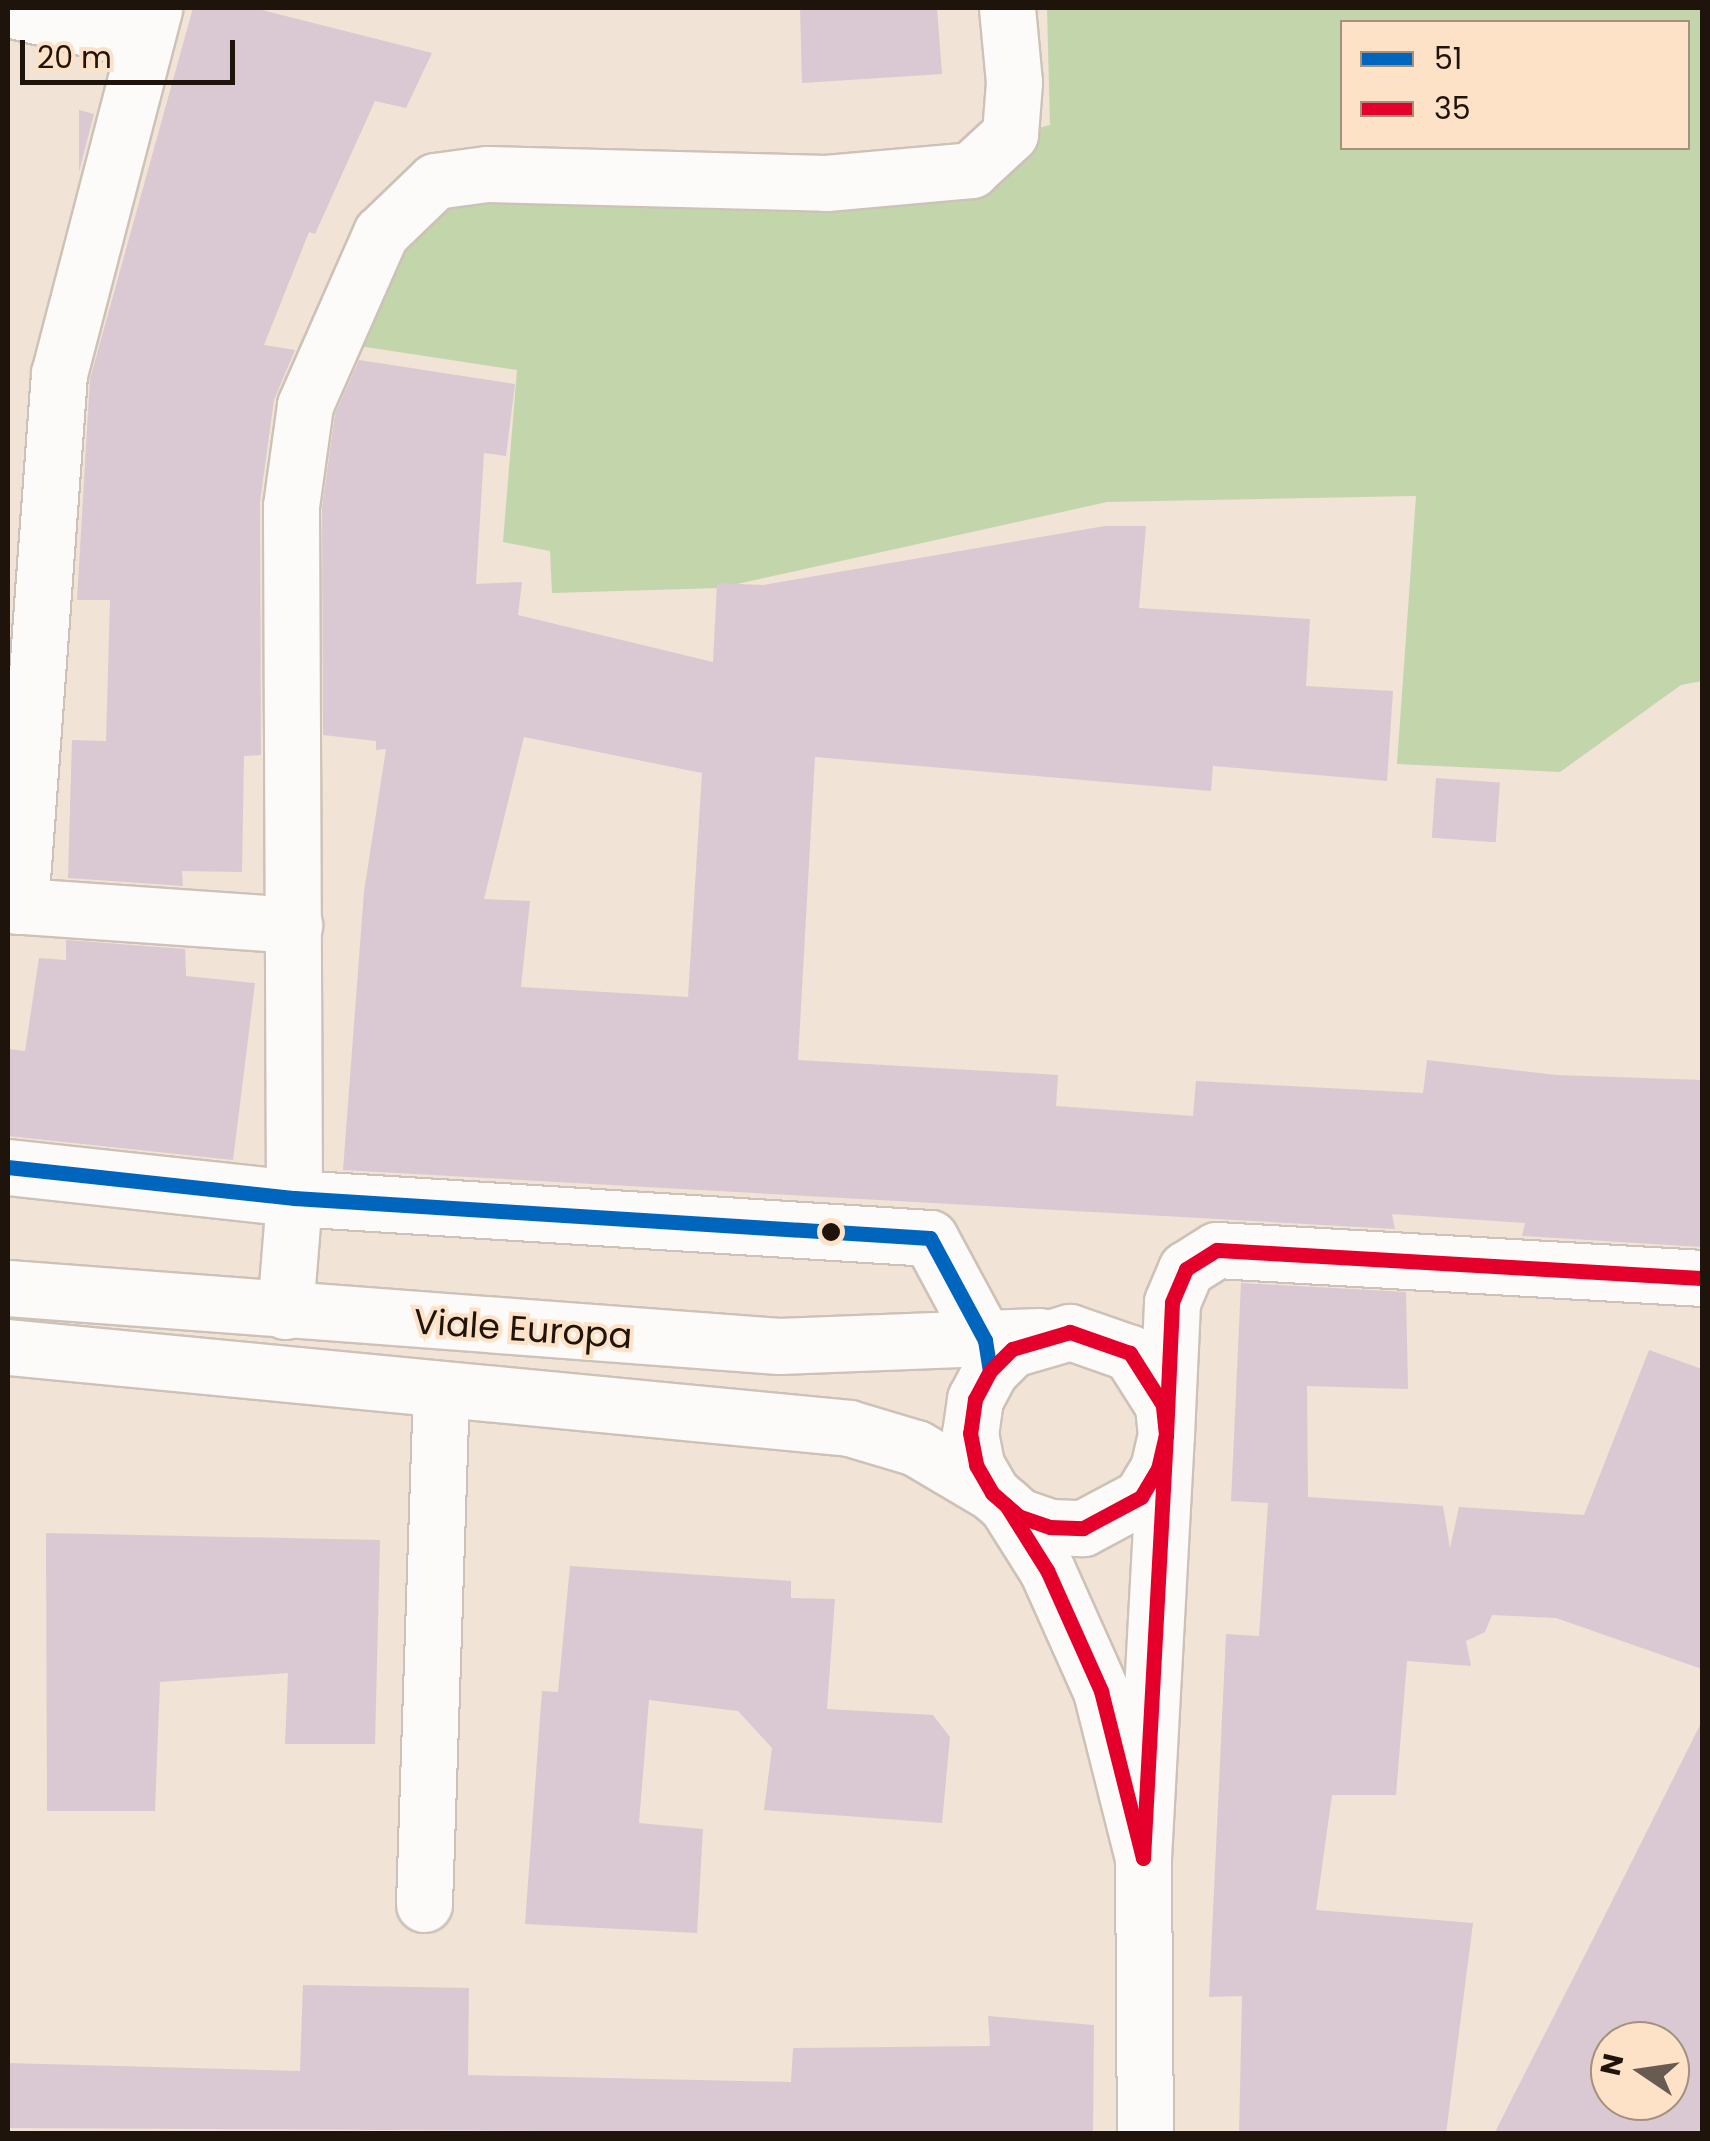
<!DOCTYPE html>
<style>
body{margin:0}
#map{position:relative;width:1710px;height:2141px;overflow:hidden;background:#f1e3d5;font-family:Poppins,sans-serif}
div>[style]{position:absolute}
.green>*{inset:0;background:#c3d5ab}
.building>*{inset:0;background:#dac9d2;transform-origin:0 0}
.roads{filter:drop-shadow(2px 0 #cdc2b7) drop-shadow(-2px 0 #cdc2b7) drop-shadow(0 2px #cdc2b7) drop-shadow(0 -2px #cdc2b7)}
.minor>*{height:55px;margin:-27.5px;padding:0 27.5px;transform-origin:27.5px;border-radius:27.5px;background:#fdfbf9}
.major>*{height:55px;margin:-27.5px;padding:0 27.5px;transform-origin:27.5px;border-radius:27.5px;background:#fdfbf9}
.bus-1>*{height:15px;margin:-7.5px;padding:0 7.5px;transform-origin:7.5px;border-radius:7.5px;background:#0065bd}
.bus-2>*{height:15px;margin:-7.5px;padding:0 7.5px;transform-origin:7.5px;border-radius:7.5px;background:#e4002b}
.dots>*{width:28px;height:28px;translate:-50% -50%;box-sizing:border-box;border:5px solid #fee2c8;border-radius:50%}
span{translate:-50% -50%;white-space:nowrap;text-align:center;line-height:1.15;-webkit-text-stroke:8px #fee2c8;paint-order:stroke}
.street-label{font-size:35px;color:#1e140b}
.frame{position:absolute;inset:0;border:10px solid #1e140b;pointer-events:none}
.legend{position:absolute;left:1340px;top:20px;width:350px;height:130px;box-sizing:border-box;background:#fee2c8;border:2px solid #a4907c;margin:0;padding:12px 18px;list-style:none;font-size:30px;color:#1e140b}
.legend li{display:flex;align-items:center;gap:20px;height:50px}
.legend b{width:50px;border:2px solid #a4907c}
.north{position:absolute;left:1590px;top:2021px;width:100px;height:100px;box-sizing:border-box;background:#fee2c8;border:2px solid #a4907c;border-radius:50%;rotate:283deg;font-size:28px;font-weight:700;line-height:40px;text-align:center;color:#1e140b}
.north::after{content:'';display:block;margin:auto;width:35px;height:45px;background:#685c52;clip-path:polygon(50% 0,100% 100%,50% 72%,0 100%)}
.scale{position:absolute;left:20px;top:40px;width:215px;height:45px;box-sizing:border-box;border:5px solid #1e140b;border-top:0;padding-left:12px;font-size:30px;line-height:35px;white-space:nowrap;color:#1e140b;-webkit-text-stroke:8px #fee2c8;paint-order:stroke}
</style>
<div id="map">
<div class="green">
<div style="clip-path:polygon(evenodd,1047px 8px,1702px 8px,1702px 681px,1681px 685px,1560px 772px,1397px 764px,1416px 496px,1107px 502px,719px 588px,552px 593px,550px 551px,503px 542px,517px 370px,333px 342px,435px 181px,826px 183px,1050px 125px,1047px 8px,1342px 22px,1688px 22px,1688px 148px,1342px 148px,1342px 22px)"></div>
</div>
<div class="building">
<div style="clip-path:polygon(193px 8px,254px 8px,432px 53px,406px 108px,375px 101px,315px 234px,309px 232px,264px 345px,295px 350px,274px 400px,260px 502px,261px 755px,244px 756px,242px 872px,182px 871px,183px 886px,68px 878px,72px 740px,106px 741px,110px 600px,77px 600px,90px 379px)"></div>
<div style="clip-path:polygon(800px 8px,937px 8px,942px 74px,802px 83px)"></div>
<div style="clip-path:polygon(79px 110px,94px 114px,79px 172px)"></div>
<div style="clip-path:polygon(evenodd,359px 360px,515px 384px,506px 456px,484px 453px,476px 584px,522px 582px,518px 615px,713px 662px,717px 583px,763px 585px,1105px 526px,1146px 526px,1139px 608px,1310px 619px,1306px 686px,1393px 691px,1387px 781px,1213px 766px,1211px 791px,815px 757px,798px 1060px,1058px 1075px,1056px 1106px,1193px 1116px,1196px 1081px,1423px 1093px,1427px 1060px,1557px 1075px,1702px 1080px,1702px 1247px,1522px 1236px,1525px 1223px,1392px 1214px,1395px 1229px,343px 1170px,364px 892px,386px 749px,376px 750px,376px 741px,323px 735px,322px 508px,335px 414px,359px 360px,524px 737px,702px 773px,688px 997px,521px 987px,530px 901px,484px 899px,524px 737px)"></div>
<div style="left:1436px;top:778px;width:64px;height:60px;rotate:4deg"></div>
<div style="clip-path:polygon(66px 940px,185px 949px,186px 976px,255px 983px,233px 1160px,8px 1136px,8px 1049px,25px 1051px,39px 958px,66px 960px)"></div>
<div style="clip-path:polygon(1241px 1283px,1406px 1292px,1408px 1389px,1307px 1386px,1308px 1497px,1443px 1506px,1450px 1548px,1459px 1507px,1584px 1515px,1649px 1350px,1702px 1369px,1702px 1669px,1556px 1618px,1492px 1615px,1485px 1632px,1466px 1641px,1471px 1666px,1407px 1661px,1396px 1795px,1332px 1795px,1316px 1910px,1473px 1923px,1446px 2134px,1239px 2134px,1242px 1996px,1209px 1997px,1226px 1634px,1259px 1636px,1268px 1503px,1231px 1501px)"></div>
<div style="clip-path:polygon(46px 1533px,380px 1540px,375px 1744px,285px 1744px,288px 1673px,160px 1682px,155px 1811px,47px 1811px)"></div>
<div style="clip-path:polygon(570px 1566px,791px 1581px,791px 1598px,835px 1599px,827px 1709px,933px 1715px,950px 1737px,942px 1823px,764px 1810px,772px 1748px,738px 1711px,649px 1700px,639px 1823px,703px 1829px,697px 1933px,525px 1924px,542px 1691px,558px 1692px)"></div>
<div style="clip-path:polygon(evenodd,1702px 1721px,1702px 2134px,1494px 2134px,1588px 1949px,1702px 1721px,1610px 2041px,1670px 2041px,1670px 2101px,1610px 2101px,1610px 2041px)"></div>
<div style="clip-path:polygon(303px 1985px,469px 1988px,468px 2075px,791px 2082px,793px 2048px,990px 2046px,988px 2016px,1094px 2025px,1093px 2134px,8px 2128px,8px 2063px,300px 2071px)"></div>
</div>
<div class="roads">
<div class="minor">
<div style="left:8px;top:9px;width:141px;rotate:13.5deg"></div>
<div style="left:8px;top:905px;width:287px;rotate:4deg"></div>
<div style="left:20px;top:906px;width:533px;rotate:-85.81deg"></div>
<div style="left:59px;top:374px;width:378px;rotate:-75.4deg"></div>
<div style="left:8px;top:1167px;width:288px;rotate:6.2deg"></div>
<div style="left:294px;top:1198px;width:637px;rotate:3.6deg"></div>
<div style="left:930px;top:1238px;width:116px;rotate:61.7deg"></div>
<div style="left:985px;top:1340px;width:31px;rotate:81deg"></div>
<div style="left:285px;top:1311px;width:113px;rotate:-85.4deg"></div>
<div style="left:294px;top:1198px;width:692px;rotate:-90.25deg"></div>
<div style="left:291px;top:506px;width:102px;rotate:-82.1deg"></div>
<div style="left:305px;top:405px;width:188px;rotate:-66.2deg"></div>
<div style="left:381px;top:233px;width:75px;rotate:-43.9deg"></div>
<div style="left:435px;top:181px;width:52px;rotate:-7.7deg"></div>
<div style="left:487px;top:174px;width:339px;rotate:1.5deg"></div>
<div style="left:826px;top:183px;width:146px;rotate:-5.1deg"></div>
<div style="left:971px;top:170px;width:53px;rotate:-42.7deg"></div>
<div style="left:1010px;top:134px;width:52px;rotate:-85.6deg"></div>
<div style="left:1014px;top:82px;width:74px;rotate:-95.4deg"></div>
<div style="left:1166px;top:1435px;width:133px;rotate:-87.4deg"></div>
<div style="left:1172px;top:1302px;width:36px;rotate:-67deg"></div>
<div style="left:1186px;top:1269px;width:36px;rotate:-32deg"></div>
<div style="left:1217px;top:1250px;width:486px;rotate:3.3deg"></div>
<div style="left:424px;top:1904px;width:515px;rotate:-88.11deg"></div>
</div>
<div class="major">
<div style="left:8px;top:1288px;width:773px;rotate:4.3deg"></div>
<div style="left:779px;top:1346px;width:261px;rotate:-2.2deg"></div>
<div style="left:8px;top:1347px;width:845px;rotate:5.5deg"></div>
<div style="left:849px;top:1428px;width:70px;rotate:16.6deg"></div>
<div style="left:916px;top:1448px;width:88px;rotate:30.6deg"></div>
<div style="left:1006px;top:1505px;width:77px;rotate:57.8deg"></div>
<div style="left:1047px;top:1570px;width:133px;rotate:65.9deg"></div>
<div style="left:1101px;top:1691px;width:172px;rotate:75.9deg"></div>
<div style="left:1143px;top:1858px;width:424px;rotate:-86.9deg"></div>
<div style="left:1166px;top:1435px;width:30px;rotate:-96deg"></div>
<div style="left:1163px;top:1405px;width:62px;rotate:-122.4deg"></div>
<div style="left:1130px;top:1353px;width:64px;rotate:-160.7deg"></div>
<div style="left:1070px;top:1332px;width:60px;rotate:163.7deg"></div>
<div style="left:1012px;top:1349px;width:31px;rotate:135deg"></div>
<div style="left:990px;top:1371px;width:32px;rotate:118deg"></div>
<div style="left:975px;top:1399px;width:34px;rotate:98deg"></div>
<div style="left:970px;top:1433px;width:33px;rotate:79deg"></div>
<div style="left:976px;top:1465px;width:32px;rotate:60deg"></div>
<div style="left:992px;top:1493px;width:35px;rotate:41deg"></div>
<div style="left:1018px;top:1516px;width:34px;rotate:19deg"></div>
<div style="left:1050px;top:1527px;width:33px;rotate:2deg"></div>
<div style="left:1083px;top:1528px;width:66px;rotate:-28.1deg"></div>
<div style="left:1141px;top:1497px;width:33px;rotate:-59deg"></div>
<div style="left:1158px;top:1469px;width:35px;rotate:-77deg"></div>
<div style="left:1143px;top:1858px;width:276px;rotate:89.6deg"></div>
</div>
</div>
<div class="bus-1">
<div style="left:8px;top:1167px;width:288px;rotate:6.2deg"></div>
<div style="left:294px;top:1198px;width:637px;rotate:3.6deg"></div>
<div style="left:930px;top:1238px;width:116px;rotate:61.7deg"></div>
<div style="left:985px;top:1340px;width:31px;rotate:81deg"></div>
</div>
<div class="bus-2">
<div style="left:1006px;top:1505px;width:77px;rotate:57.8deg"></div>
<div style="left:1047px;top:1570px;width:133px;rotate:65.9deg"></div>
<div style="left:1101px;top:1691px;width:172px;rotate:75.9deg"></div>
<div style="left:1143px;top:1858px;width:424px;rotate:-86.9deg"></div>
<div style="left:1166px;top:1435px;width:30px;rotate:-96deg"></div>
<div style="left:1163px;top:1405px;width:62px;rotate:-122.4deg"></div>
<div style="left:1130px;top:1353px;width:64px;rotate:-160.7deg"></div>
<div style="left:1070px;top:1332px;width:60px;rotate:163.7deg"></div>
<div style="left:1012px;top:1349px;width:31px;rotate:135deg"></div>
<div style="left:990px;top:1371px;width:32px;rotate:118deg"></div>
<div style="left:975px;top:1399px;width:34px;rotate:98deg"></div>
<div style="left:970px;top:1433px;width:33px;rotate:79deg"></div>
<div style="left:976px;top:1465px;width:32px;rotate:60deg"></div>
<div style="left:992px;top:1493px;width:35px;rotate:41deg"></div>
<div style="left:1018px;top:1516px;width:34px;rotate:19deg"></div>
<div style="left:1050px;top:1527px;width:33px;rotate:2deg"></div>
<div style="left:1083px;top:1528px;width:66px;rotate:-28.1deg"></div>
<div style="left:1141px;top:1497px;width:33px;rotate:-59deg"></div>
<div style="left:1158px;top:1469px;width:35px;rotate:-77deg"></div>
<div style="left:1166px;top:1435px;width:133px;rotate:-87.4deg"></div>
<div style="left:1172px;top:1302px;width:36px;rotate:-67deg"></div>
<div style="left:1186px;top:1269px;width:36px;rotate:-32deg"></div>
<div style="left:1217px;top:1250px;width:486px;rotate:3.3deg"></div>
</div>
<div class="dots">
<div style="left:831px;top:1232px;background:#1e140b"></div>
</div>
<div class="street-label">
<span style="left:523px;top:1329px;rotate:4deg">Viale Europa</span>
</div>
<div class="frame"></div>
<ul class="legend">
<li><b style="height:12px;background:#0065bd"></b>51</li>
<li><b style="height:12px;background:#e4002b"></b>35</li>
</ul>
<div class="north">N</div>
<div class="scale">20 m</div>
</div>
